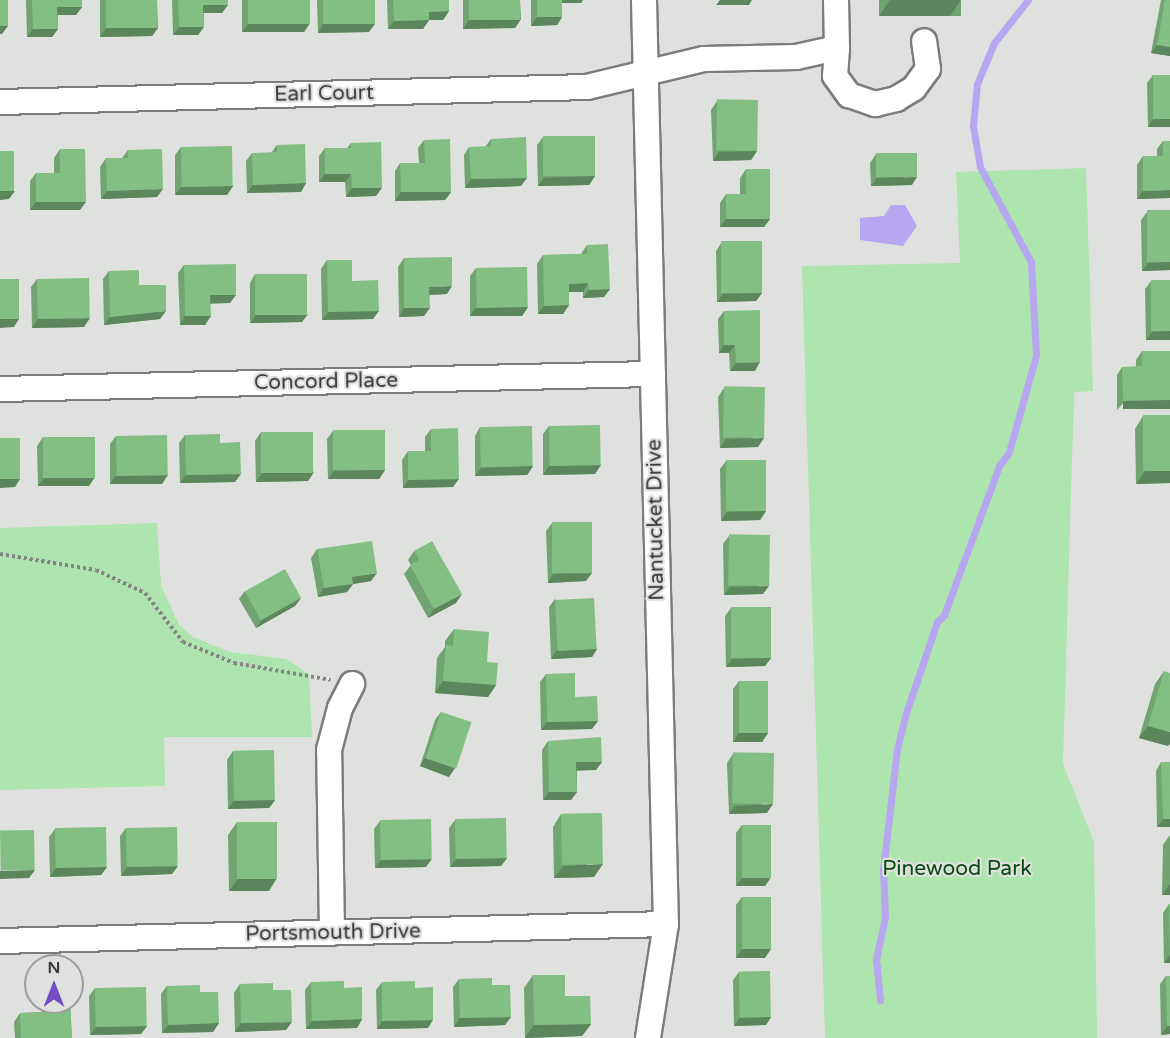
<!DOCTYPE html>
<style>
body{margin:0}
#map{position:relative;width:1170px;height:1038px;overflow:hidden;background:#dfe1df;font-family:"Varela Round",sans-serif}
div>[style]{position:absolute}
.green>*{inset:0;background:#aee4ad}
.water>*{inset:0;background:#b7a6f0}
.stream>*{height:7px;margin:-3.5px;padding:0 3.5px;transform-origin:3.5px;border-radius:3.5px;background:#b7a6f0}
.path>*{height:4px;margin-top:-2px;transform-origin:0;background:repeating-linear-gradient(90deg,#838583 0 3px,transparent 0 6px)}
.roads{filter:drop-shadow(2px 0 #7b7d7a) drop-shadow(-2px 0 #7b7d7a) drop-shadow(0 2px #7b7d7a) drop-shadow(0 -2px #7b7d7a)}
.minor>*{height:24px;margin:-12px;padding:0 12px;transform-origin:12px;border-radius:12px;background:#fff}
.wall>*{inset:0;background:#71a470;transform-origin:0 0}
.shaded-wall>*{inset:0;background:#5c865b;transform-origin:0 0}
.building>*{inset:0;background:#83bf82;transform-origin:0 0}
span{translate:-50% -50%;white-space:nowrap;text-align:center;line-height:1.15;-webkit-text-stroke:4.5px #dfe1df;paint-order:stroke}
.street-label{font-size:21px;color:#383938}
.park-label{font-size:21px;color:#094a11}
.north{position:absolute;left:24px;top:954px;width:60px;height:60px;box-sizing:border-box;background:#dfe1df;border:2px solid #9c9e9c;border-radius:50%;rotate:0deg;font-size:16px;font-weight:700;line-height:24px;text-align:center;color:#383938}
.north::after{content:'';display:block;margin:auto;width:21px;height:27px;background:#744cc5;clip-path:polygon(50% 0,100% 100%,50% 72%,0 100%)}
</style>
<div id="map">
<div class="green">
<div style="clip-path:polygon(1086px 168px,1093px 391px,1074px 392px,1063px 764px,1094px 842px,1097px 1038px,825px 1038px,802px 266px,960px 263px,956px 172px)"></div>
<div style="clip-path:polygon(157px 523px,161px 585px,179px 625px,193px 637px,230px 652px,286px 659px,309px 674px,312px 737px,164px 737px,165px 786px,0 790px,0 528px)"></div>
</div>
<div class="water">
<div style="clip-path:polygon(891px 205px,905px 205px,917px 226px,903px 246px,860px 240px,860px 218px,884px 216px)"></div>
</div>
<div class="stream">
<div style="left:880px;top:1000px;width:41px;rotate:-95.6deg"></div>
<div style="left:876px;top:959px;width:43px;rotate:-77.9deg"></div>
<div style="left:885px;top:917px;width:47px;rotate:-92.4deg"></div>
<div style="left:883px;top:870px;width:122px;rotate:-83.4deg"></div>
<div style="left:897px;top:749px;width:37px;rotate:-76deg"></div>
<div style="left:906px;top:713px;width:96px;rotate:-71.2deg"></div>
<div style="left:937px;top:622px;width:10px;rotate:-45deg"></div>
<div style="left:944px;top:615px;width:159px;rotate:-69.7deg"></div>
<div style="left:999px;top:466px;width:17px;rotate:-54deg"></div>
<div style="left:1009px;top:452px;width:101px;rotate:-74.4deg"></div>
<div style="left:1036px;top:355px;width:93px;rotate:-93.1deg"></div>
<div style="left:1031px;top:262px;width:108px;rotate:-118.2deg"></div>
<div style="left:980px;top:167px;width:42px;rotate:-99.7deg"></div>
<div style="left:973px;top:126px;width:42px;rotate:-84.6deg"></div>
<div style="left:977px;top:84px;width:44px;rotate:-67.5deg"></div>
<div style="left:994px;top:43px;width:55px;rotate:-51.7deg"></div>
</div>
<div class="path">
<div style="left:0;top:554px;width:97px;rotate:9.5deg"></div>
<div style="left:96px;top:570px;width:54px;rotate:25.1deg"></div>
<div style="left:145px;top:593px;width:62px;rotate:52.2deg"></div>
<div style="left:183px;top:642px;width:55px;rotate:22.4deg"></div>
<div style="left:234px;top:663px;width:98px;rotate:9.9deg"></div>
</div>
<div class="roads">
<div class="minor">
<div style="left:644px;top:0;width:924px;rotate:88.64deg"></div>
<div style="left:666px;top:924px;width:115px;rotate:99deg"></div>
<div style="left:837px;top:48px;width:28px;rotate:94deg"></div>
<div style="left:835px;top:76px;width:24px;rotate:54deg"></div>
<div style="left:849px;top:95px;width:28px;rotate:19deg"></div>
<div style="left:875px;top:104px;width:22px;rotate:-13deg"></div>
<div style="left:896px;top:99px;width:21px;rotate:-31deg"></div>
<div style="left:914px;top:88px;width:24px;rotate:-54deg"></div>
<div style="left:928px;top:69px;width:28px;rotate:-98deg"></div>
<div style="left:0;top:102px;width:587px;rotate:-1.46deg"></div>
<div style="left:587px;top:87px;width:120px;rotate:-13.5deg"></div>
<div style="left:704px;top:59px;width:92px;rotate:-1.2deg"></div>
<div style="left:796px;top:57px;width:42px;rotate:-12.4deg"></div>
<div style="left:837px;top:48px;width:48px;rotate:-91.2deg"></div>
<div style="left:0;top:389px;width:653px;rotate:-1.32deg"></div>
<div style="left:332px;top:933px;width:183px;rotate:-90.9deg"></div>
<div style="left:329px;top:750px;width:43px;rotate:-75.3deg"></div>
<div style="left:340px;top:708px;width:27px;rotate:-63deg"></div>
<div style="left:0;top:941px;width:666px;rotate:-1.46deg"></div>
</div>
</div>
<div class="wall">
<div style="clip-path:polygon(26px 0,82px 0,82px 7px,76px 15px,58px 15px,58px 29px,52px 37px,27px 37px)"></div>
<div style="clip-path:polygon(100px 0,157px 0,158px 28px,152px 36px,100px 37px)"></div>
<div style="clip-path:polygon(172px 0,228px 0,222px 13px,204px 13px,204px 27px,198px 35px,173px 35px)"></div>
<div style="clip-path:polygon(242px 0,310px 0,310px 23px,304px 32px,242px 32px)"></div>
<div style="clip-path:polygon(317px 0,375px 0,369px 32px,318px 33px)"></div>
<div style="clip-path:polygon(387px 0,449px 0,449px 11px,443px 20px,429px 20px,423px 29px,388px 29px)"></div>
<div style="clip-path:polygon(463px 0,520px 0,521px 19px,515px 28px,463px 29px)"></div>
<div style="clip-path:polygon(531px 0,583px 0,581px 3px,562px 3px,562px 17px,557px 25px,531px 26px)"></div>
<div style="left:879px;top:0;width:82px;height:16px"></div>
<div style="clip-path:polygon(1161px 0,1170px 0,1170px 56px,1151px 53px)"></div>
<div style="clip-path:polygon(1153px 75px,1170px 127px,1148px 127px,1147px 83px)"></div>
<div style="clip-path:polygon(717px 101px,757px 151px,751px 160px,713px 161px,711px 110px)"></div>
<div style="clip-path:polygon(543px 137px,595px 176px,589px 185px,538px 186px,537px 145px)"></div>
<div style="clip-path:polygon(491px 139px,521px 186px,465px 188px,464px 155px,469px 147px,485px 147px)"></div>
<div style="clip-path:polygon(424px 140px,451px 192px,445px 200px,395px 201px,395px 171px,400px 163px,419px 163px,418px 148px)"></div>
<div style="clip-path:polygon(1163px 141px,1170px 198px,1137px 199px,1137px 165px,1143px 156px,1157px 156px,1157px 149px)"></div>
<div style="clip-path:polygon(351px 143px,376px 196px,346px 197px,345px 182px,319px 182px,319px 156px,325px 148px,347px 148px)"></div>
<div style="clip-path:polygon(277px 145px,306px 183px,301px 192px,247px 193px,246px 161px,252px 153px,271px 153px)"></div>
<div style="clip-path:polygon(181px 147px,233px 186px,227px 195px,175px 195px,175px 155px)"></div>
<div style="clip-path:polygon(60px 149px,80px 210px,30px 210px,30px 181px,36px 173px,54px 173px,54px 158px)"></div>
<div style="clip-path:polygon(128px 150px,157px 197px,101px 199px,100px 167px,106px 158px,122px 158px)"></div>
<div style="clip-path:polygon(876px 154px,912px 185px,871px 186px,870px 163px)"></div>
<div style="clip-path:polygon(746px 169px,770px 219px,764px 227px,720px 227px,720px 203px,726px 194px,740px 194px,740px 178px)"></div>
<div style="clip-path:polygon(1147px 212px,1170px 270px,1142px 271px,1141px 220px)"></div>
<div style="clip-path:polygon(721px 243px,762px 293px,756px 301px,717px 302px,716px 251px)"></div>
<div style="clip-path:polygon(587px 245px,610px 289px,604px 297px,583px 298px,583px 292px,569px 292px,569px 305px,563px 314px,538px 314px,537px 264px,543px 255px,581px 254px)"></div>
<div style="clip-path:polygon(404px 258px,447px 294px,430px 295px,424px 316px,399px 317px,398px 267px)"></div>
<div style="clip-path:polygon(327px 260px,352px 281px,373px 319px,322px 320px,321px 269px)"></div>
<div style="clip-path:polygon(184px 265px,230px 303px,210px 303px,205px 325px,180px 325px,178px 273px)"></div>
<div style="clip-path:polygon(476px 268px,528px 307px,522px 316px,470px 316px,470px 276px)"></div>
<div style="clip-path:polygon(109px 271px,139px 285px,160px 319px,104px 325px,103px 279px)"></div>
<div style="clip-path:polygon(255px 274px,302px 322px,250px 323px,250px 283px)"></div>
<div style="clip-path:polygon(37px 279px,84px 327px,32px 328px,31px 287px)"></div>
<div style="clip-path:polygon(1170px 280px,1170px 340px,1146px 340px,1145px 289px,1151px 281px)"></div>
<div style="clip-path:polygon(724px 311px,755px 371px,730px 371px,729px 353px,719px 353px,718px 319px)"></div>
<div style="clip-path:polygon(1142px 351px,1170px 351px,1117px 410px,1117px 375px,1122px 367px,1136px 367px,1136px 360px)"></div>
<div style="clip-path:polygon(724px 388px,758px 447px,720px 448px,718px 397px)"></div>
<div style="clip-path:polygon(1170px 415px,1170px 483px,1136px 484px,1135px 429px,1143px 416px)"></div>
<div style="clip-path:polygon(549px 426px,595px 474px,543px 475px,543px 434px)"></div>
<div style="clip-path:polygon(480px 427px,533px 466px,527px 475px,475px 476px,475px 436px)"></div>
<div style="clip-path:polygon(431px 429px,453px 487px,403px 488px,402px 460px,408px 451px,425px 451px,425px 437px)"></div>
<div style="clip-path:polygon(333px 431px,385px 470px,379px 479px,328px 479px,327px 439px)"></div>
<div style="clip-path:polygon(261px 432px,314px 472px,308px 481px,256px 482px,255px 441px)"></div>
<div style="clip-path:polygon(185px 435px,220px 443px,235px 482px,180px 483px,179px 443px)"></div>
<div style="clip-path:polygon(116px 436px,162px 484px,110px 484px,110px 444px)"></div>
<div style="clip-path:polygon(43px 437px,89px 486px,38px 486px,37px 446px)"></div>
<div style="clip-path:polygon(726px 461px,766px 511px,760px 520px,721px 521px,720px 469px)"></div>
<div style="clip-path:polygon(552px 523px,586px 581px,548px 583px,546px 531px)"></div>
<div style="clip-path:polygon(729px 536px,763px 594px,724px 595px,723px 544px)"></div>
<div style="clip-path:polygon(317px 549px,371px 581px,353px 584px,347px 592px,318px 597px,311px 558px)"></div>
<div style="clip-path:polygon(414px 551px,456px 603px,428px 618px,404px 574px,411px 565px,408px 560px)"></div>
<div style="clip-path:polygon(245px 591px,301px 598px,295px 606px,256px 628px,239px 599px)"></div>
<div style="clip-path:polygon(555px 599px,597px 649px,592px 657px,551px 659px,549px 607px)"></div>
<div style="clip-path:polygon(731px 608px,771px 658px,765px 666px,726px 667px,725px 616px)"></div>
<div style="clip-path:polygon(454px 629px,487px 662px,496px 685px,488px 697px,435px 693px,437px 658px,445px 647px,445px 641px)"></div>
<div style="clip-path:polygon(1164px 671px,1168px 746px,1139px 738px,1155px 684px)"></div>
<div style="clip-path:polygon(546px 674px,575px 697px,592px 729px,541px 730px,540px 682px)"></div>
<div style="clip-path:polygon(739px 681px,768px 733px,762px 742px,733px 742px,733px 689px)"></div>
<div style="clip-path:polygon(441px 712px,449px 777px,420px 766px,435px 720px)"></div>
<div style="clip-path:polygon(548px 741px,596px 770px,577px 770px,577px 792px,571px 800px,543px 800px,542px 750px)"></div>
<div style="clip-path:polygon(233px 751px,275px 800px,269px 808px,228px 809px,227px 760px)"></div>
<div style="clip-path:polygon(733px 754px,767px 813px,729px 814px,727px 763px)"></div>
<div style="clip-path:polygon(1161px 762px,1170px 827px,1157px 827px,1156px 771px)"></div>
<div style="clip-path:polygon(561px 814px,594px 877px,554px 878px,553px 827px)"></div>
<div style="clip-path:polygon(455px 820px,507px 858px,501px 866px,450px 867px,449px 828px)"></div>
<div style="clip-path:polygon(380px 821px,426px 867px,375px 868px,374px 829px)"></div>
<div style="clip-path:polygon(237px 822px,269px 891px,229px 891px,228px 835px)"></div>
<div style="clip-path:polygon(742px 825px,771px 877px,765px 886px,736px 886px,736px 833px)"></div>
<div style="clip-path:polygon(126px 828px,172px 874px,121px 876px,120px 836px)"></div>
<div style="clip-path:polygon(55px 829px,107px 867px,101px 875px,50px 877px,49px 837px)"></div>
<div style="clip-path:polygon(1170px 835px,1170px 895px,1162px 895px,1163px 845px)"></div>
<div style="clip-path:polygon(742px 897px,765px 958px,736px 958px,736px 905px)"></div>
<div style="clip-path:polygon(1169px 904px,1170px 904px,1170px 963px,1164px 963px,1163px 913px)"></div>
<div style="clip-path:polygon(739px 972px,771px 1017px,766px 1025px,734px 1026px,733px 980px)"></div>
<div style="clip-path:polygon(533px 975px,565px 996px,591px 1024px,582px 1036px,525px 1038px,524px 988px)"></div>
<div style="clip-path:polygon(1166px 976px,1170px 1034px,1161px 1035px,1160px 984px)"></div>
<div style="clip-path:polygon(459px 979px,505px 1025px,454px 1027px,453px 987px)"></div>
<div style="clip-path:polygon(311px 982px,362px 1019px,357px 1028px,306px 1029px,305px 990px)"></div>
<div style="clip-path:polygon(382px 982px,428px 1028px,377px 1029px,376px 990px)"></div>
<div style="clip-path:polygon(240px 984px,286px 1030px,235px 1032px,234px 993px)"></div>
<div style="clip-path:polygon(167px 986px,200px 992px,219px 1023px,213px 1032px,162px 1033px,161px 994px)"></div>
<div style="clip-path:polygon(95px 988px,147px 1026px,141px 1034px,90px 1035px,89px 996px)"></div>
<div style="clip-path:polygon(42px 1002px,70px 1002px,72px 1038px,15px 1038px,14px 1022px,20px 1013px,42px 1012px)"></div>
</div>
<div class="shaded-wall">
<div style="clip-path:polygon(558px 0,583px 0,581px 3px,556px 3px)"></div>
<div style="clip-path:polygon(720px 0,752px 0,749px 5px,716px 5px)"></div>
<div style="clip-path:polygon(890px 0,961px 0,950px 16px,879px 16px)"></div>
<div style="clip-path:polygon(203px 5px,228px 5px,222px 13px,198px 13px)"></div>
<div style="clip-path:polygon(57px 7px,82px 7px,76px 15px,52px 15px)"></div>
<div style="clip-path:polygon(449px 11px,443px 20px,423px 20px,429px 12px)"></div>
<div style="clip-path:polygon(537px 17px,562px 17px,557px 25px,531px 26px)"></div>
<div style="clip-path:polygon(521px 19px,515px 28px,463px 29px,469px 20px)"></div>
<div style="clip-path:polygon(429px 20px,423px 29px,388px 29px,394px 21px)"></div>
<div style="clip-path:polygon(310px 23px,304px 32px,242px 32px,248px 24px)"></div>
<div style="clip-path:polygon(323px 24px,375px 24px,369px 32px,318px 33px)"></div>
<div style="clip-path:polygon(0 26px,8px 26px,2px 34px,0 34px)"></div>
<div style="clip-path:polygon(179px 27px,204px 27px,198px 35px,173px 35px)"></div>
<div style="clip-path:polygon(106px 28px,158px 28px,152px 36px,100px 37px)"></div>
<div style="clip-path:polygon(33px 29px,58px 29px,52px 37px,27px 37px)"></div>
<div style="clip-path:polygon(1157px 45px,1170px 47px,1170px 56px,1151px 53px)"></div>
<div style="clip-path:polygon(1153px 119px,1170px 119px,1170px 127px,1148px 127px)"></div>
<div style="clip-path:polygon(757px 151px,751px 160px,713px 161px,719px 152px)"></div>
<div style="clip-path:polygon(325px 174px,351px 174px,345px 182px,319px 182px)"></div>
<div style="clip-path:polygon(595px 176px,589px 185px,538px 186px,544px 178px)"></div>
<div style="clip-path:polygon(917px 177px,912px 185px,871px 186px,877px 178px)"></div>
<div style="clip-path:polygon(527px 178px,521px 186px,465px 188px,471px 179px)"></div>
<div style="clip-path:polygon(306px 183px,301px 192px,247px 193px,253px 185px)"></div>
<div style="clip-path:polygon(233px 186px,227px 195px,175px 195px,181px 187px)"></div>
<div style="clip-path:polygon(352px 188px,382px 188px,376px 196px,346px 197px)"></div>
<div style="clip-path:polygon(163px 189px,157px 197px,101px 199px,107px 191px)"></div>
<div style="clip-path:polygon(1170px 190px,1170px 198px,1137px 199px,1143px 191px)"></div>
<div style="clip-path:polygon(0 191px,15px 191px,9px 199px,0 200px)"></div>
<div style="clip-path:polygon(401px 192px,451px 192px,445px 200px,395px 201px)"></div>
<div style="clip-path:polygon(36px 202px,86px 202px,80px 210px,30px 210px)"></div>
<div style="clip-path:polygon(726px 219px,770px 219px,764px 227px,720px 227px)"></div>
<div style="clip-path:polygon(1170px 262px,1170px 270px,1142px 271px,1148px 263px)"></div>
<div style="clip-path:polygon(588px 283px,583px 292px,563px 292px,569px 284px)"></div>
<div style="clip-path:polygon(452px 286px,447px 294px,424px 295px,429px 287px)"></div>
<div style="clip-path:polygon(610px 289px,604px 297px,583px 298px,589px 290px)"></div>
<div style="clip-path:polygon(762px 293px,756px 301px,717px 302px,723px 294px)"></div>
<div style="clip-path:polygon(210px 295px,236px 295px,230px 303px,204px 304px)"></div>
<div style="clip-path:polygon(569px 305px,563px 314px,538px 314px,544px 306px)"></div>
<div style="clip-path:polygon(528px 307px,522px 316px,470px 316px,476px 308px)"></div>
<div style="clip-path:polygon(404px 308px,430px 308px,424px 316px,399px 317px)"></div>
<div style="clip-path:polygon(166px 311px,160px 319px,104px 325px,110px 317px)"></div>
<div style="clip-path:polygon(379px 311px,373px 319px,322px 320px,328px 312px)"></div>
<div style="clip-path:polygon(308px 314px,302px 322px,250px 323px,256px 315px)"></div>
<div style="clip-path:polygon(185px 316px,211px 316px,205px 325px,180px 325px)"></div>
<div style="clip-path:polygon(90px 318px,84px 327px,32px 328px,38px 319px)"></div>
<div style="clip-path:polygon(0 319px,19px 319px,14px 327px,0 328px)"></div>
<div style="clip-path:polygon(1170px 331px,1170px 340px,1146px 340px,1152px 332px)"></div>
<div style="clip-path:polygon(724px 345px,735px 345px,729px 353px,719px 353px)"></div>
<div style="clip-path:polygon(760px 362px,755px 371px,730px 371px,736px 363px)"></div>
<div style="left:1170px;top:400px;width:9px;height:47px;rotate:90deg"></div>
<div style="clip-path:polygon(764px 438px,758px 447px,720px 448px,726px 439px)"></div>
<div style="clip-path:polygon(601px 465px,595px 474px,543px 475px,549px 466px)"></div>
<div style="clip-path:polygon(533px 466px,527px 475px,475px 476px,481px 468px)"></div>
<div style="clip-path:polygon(385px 470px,379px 479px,328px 479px,334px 471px)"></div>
<div style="clip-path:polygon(1145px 471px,1170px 471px,1170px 483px,1136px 484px)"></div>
<div style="clip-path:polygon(314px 472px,308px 481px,256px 482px,262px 473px)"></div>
<div style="clip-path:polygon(241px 474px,235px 482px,180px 483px,186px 475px)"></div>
<div style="clip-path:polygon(168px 475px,162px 484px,110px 484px,116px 476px)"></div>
<div style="clip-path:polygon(95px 477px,89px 486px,38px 486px,44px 478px)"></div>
<div style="clip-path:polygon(0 479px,20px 479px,15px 487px,0 488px)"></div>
<div style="clip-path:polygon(459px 479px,453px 487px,403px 488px,408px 480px)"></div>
<div style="clip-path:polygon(766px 511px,760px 520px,721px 521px,727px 512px)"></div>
<div style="clip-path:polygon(377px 573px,371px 581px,353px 584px,347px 592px,318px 597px,324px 588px,352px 577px)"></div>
<div style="clip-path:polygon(592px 573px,586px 581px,548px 583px,553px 574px)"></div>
<div style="clip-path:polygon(769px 586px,763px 594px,724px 595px,730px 587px)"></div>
<div style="clip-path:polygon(462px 594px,456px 603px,428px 618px,434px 609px)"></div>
<div style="clip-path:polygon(301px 598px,295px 606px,256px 628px,262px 620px)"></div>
<div style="clip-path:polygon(597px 649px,592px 657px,551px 659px,557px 650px)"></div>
<div style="clip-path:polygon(771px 658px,765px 666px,726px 667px,732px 659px)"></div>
<div style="clip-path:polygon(443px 681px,496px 685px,488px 697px,435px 693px)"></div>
<div style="clip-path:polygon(598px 721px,592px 729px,541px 730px,547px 722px)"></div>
<div style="clip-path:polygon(1148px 726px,1170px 732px,1170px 744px,1168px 746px,1139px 738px)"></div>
<div style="clip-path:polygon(739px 733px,768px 733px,762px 742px,733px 742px)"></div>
<div style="clip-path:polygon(425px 758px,455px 768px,449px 777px,420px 766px)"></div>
<div style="clip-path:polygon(576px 762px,602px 762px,596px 770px,571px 771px)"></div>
<div style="clip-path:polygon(549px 792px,577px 792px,571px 800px,543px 800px)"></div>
<div style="clip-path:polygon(275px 800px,269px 808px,228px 809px,234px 801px)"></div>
<div style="clip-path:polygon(773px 804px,767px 813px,729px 814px,734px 806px)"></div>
<div style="clip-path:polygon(1163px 819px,1170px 819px,1170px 827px,1157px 827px)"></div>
<div style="clip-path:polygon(507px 858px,501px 866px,450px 867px,456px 859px)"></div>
<div style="clip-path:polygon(432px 859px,426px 867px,375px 868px,381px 860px)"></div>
<div style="clip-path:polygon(603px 864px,594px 877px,554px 878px,563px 866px)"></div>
<div style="clip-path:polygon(178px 866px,172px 874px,121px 876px,127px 867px)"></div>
<div style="clip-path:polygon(107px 867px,101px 875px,50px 877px,56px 868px)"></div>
<div style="clip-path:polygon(35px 870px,29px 878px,0 879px,0 871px)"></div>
<div style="clip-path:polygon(771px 877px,765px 886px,736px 886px,742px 878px)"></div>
<div style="clip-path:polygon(277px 878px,269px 891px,229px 891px,238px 879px)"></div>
<div style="clip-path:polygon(1170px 884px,1170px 895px,1162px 895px)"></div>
<div style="clip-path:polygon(742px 949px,771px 949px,765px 958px,736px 958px)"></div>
<div style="clip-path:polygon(1170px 955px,1170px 963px,1164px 963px)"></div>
<div style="clip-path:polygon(511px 1017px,505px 1025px,454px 1027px,460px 1018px)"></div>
<div style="clip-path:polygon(771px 1017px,766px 1025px,734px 1026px,740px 1018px)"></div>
<div style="clip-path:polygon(362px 1019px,357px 1028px,306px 1029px,312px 1021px)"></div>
<div style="clip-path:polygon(433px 1020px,428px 1028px,377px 1029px,382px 1021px)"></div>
<div style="clip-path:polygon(292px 1022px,286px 1030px,235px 1032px,241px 1023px)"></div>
<div style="clip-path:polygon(219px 1023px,213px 1032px,162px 1033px,168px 1025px)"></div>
<div style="clip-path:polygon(591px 1024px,582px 1036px,525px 1038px,534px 1025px)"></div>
<div style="clip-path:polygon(147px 1026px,141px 1034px,90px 1035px,96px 1027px)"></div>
<div style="clip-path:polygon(1167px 1026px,1170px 1026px,1170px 1034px,1161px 1035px)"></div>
</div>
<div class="building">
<div style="left:0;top:0;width:8px;height:26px"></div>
<div style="clip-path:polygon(32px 0,82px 0,82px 7px,57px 7px,58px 29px,33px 29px)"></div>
<div style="left:106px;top:0;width:51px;height:28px"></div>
<div style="clip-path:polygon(178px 0,228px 0,228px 5px,203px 5px,204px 27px,179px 27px)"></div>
<div style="left:248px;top:0;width:62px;height:24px"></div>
<div style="left:323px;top:0;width:52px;height:24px"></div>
<div style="clip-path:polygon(393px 0,449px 0,449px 11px,429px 12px,429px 20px,394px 21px)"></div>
<div style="left:469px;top:0;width:51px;height:20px"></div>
<div style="left:537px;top:0;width:25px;height:17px"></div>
<div style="clip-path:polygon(1165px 0,1170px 0,1170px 47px,1157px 45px)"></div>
<div style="left:1153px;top:75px;width:17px;height:44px"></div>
<div style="left:758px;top:100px;width:51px;height:41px;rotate:91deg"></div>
<div style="left:595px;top:136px;width:40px;height:52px;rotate:90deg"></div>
<div style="clip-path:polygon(526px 137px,527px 178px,471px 179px,469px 147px,491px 146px,491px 139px)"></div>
<div style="clip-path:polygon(450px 139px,451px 192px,401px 192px,400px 163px,425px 163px,424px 140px)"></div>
<div style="clip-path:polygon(1163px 141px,1170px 141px,1170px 190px,1143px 191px,1143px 156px,1163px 156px)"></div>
<div style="clip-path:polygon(381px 142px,382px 188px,352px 188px,351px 174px,325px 174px,325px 148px,351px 148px,351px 143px)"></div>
<div style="clip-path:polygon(305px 144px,306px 183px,253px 185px,252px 153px,277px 152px,277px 145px)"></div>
<div style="left:232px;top:146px;width:40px;height:51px;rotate:89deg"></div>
<div style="clip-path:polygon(60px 149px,85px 149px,86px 202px,36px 202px,36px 173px,60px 173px)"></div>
<div style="clip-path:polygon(162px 149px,163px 189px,107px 191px,106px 158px,128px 158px,128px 150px)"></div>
<div style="left:0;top:151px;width:14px;height:40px"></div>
<div style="left:917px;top:153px;width:24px;height:41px;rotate:90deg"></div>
<div style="clip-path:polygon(746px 169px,770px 169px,770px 219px,726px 219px,726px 194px,746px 194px)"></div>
<div style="left:1170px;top:210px;width:52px;height:23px;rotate:90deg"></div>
<div style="left:762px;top:241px;width:52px;height:41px;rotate:90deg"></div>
<div style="clip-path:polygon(608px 244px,610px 289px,589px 290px,588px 283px,569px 284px,569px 305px,544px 306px,543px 255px,587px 254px,587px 245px)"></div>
<div style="clip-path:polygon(452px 257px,452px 286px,429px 287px,430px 308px,404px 308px,404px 258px)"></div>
<div style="clip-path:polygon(327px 260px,352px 260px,352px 281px,378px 280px,379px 311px,328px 312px)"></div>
<div style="clip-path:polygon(236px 264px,236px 295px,210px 295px,211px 316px,185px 316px,184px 265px)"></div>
<div style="left:527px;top:267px;width:40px;height:51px;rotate:89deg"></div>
<div style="clip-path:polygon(139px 270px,139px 285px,166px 285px,166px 311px,110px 317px,109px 271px)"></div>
<div style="left:255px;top:274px;width:52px;height:41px"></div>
<div style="left:89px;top:278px;width:40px;height:52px;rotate:89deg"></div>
<div style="left:0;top:279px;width:19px;height:40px"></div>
<div style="left:1170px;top:280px;width:51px;height:19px;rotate:90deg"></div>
<div style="clip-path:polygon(760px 310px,760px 362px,736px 363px,735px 345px,724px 345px,724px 311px)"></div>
<div style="clip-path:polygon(1142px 351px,1170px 351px,1170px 400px,1123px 401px,1122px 367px,1142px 366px)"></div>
<div style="left:765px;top:387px;width:51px;height:41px;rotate:91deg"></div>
<div style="left:1170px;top:415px;width:56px;height:27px;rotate:90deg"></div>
<div style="left:600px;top:425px;width:40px;height:51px;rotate:89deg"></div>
<div style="left:532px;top:426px;width:40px;height:52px;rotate:89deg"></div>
<div style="clip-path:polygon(458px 428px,459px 479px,408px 480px,408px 451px,431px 451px,431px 429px)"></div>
<div style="left:385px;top:430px;width:40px;height:52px;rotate:90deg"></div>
<div style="left:261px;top:432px;width:52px;height:41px"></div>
<div style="clip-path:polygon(220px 434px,220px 443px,240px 442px,241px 474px,186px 475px,185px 435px)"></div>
<div style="left:167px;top:435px;width:40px;height:51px;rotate:89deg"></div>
<div style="left:43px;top:437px;width:52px;height:41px"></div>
<div style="left:20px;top:438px;width:41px;height:20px;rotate:90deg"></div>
<div style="left:766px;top:460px;width:51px;height:40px;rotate:90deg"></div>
<div style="left:592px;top:522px;width:51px;height:40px;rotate:90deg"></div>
<div style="left:770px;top:535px;width:51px;height:41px;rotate:91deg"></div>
<div style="clip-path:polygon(372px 541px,377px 573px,352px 577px,353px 584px,324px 588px,317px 549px)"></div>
<div style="clip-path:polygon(432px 541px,462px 594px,434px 609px,410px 565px,419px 560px,414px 551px)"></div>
<div style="left:285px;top:569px;width:33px;height:46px;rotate:61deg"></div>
<div style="left:594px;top:598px;width:51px;height:39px;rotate:87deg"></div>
<div style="left:771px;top:607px;width:51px;height:40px;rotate:90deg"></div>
<div style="clip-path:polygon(454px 629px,489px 632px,487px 662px,498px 663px,496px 685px,443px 681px,446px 645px,453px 646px)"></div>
<div style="clip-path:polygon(1164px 671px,1170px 673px,1170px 732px,1148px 726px)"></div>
<div style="clip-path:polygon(575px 673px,575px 697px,597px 696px,598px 721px,547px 722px,546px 674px)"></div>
<div style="left:739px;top:681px;width:29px;height:52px"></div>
<div style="left:441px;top:712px;width:32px;height:49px;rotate:18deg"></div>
<div style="clip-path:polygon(601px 737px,602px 762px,576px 762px,577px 792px,549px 792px,548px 741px)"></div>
<div style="left:274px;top:750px;width:50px;height:41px;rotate:89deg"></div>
<div style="left:774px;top:753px;width:51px;height:41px;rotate:91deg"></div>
<div style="clip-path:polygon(1161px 762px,1170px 762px,1170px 819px,1163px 819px)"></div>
<div style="left:602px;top:813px;width:51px;height:41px;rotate:89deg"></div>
<div style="left:506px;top:818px;width:40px;height:51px;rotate:89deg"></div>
<div style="left:431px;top:819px;width:40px;height:51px;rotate:89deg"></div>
<div style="left:237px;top:822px;width:40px;height:57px"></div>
<div style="left:742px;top:825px;width:29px;height:53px"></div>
<div style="left:106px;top:827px;width:40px;height:51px;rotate:89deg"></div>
<div style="left:177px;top:827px;width:39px;height:51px;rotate:89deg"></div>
<div style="left:34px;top:830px;width:40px;height:34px;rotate:89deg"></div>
<div style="left:742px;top:897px;width:29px;height:52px"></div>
<div style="clip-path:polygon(1169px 904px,1170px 904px,1170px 955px)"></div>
<div style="left:770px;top:971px;width:46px;height:31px;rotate:89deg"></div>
<div style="clip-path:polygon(533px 975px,565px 975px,565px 996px,590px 996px,591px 1024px,534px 1025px)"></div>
<div style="clip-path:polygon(1166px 976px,1170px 976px,1170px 1026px,1167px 1026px)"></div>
<div style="clip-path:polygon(492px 978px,492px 985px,510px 985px,511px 1017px,460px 1018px,459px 979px)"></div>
<div style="clip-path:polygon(344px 981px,344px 988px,362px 987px,362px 1019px,312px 1021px,311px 982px)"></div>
<div style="clip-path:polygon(415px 981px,415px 988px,433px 987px,433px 1020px,382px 1021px,382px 982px)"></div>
<div style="clip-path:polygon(273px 983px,273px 990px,291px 990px,292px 1022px,241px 1023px,240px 984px)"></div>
<div style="clip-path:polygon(200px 985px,200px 992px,218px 992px,219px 1023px,168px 1025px,167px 986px)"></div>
<div style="left:146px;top:987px;width:39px;height:51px;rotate:89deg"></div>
<div style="clip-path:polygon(48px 1002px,70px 1002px,72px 1038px,21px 1038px,20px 1013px,48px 1012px)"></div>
</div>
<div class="street-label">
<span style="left:324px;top:94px;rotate:-1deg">Earl Court</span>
<span style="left:326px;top:382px;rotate:-1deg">Concord Place</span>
<span style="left:656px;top:520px;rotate:-91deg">Nantucket Drive</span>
<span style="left:333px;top:933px;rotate:-1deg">Portsmouth Drive</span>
</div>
<div class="park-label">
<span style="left:957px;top:869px">Pinewood Park</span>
</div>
<div class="north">N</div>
</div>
